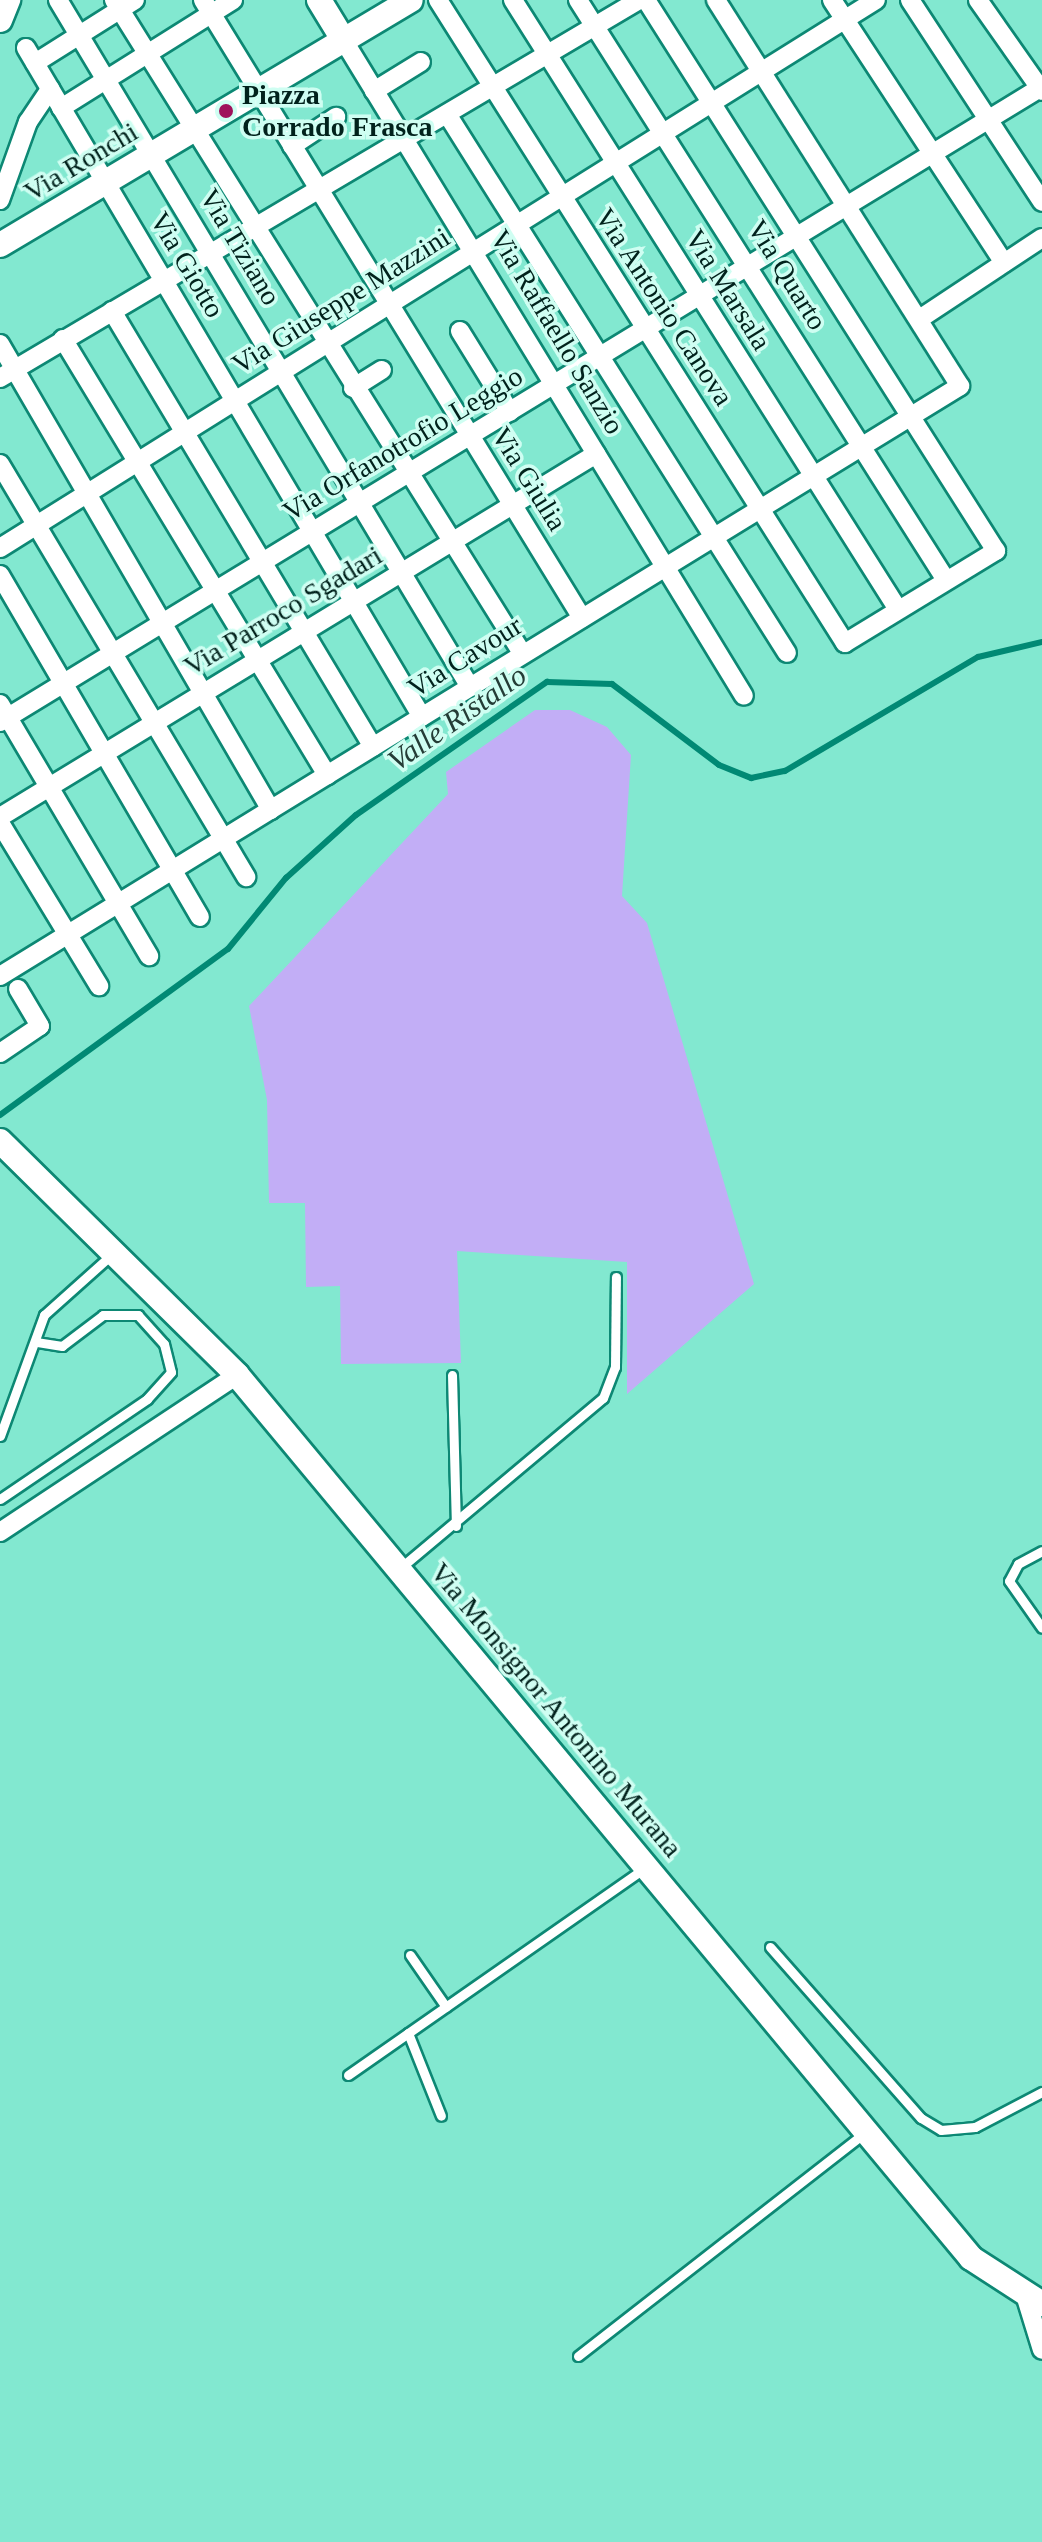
<!DOCTYPE html>
<style>
body{margin:0}
#map{position:relative;width:1042px;height:2542px;overflow:hidden;background:#82e8d0;font-family:Georgia,serif}
div>[style]{position:absolute}
.green>*{inset:0;background:#c2aef6}
.stream>*{height:6px;margin:-3px;padding:0 3px;transform-origin:3px;border-radius:3px;background:#018974}
.roads{filter:drop-shadow(2px 0 #0d8874) drop-shadow(-2px 0 #0d8874) drop-shadow(0 2px #0d8874) drop-shadow(0 -2px #0d8874)}
.lane>*{height:9px;margin:-4.5px;padding:0 4.5px;transform-origin:4.5px;border-radius:4.5px;background:#fff}
.street>*{height:18px;margin:-9px;padding:0 9px;transform-origin:9px;border-radius:9px;background:#fff}
.secondary>*{height:24px;margin:-12px;padding:0 12px;transform-origin:12px;border-radius:12px;background:#fff}
.dots>*{width:22px;height:22px;translate:-50% -50%;box-sizing:border-box;border:4px solid #cffef2;border-radius:50%}
span{translate:-50% -50%;white-space:nowrap;text-align:center;line-height:1.15;-webkit-text-stroke:7px #cffef2;paint-order:stroke}
.poi-label{font-size:28px;color:#01221c;font-weight:700}
.left{translate:0 -50%;text-align:left}
.street-label{font-size:28px;color:#01221c}
.water-label{font-size:30px;color:#243c36;font-style:italic}
</style>
<div id="map">
<div class="green">
<div style="clip-path:polygon(535px 710px,570px 710px,607px 727px,631px 755px,622px 896px,647px 923px,754px 1284px,627px 1394px,627px 1262px,457px 1251px,461px 1363px,341px 1364px,340px 1286px,306px 1287px,305px 1203px,269px 1203px,267px 1100px,249px 1006px,448px 794px,446px 772px)"></div>
</div>
<div class="stream">
<div style="left:0;top:1115px;width:282px;rotate:-36.1deg"></div>
<div style="left:228px;top:949px;width:92px;rotate:-50.8deg"></div>
<div style="left:286px;top:878px;width:94px;rotate:-42deg"></div>
<div style="left:356px;top:815px;width:233px;rotate:-34.9deg"></div>
<div style="left:547px;top:682px;width:65px;rotate:1.8deg"></div>
<div style="left:612px;top:684px;width:134px;rotate:37.1deg"></div>
<div style="left:719px;top:765px;width:35px;rotate:22deg"></div>
<div style="left:751px;top:778px;width:35px;rotate:-12deg"></div>
<div style="left:785px;top:771px;width:224px;rotate:-30.6deg"></div>
<div style="left:978px;top:657px;width:66px;rotate:-13.2deg"></div>
</div>
<div class="roads">
<div class="lane">
<div style="left:452px;top:1375px;width:151px;rotate:88.5deg"></div>
<div style="left:0;top:1436px;width:129px;rotate:-70deg"></div>
<div style="left:44px;top:1315px;width:90px;rotate:-41.8deg"></div>
<div style="left:0;top:1499px;width:178px;rotate:-34.2deg"></div>
<div style="left:147px;top:1399px;width:36px;rotate:-48deg"></div>
<div style="left:171px;top:1372px;width:29px;rotate:-104deg"></div>
<div style="left:164px;top:1344px;width:39px;rotate:-132deg"></div>
<div style="left:138px;top:1315px;width:35px;rotate:180deg"></div>
<div style="left:103px;top:1315px;width:51px;rotate:142.9deg"></div>
<div style="left:62px;top:1346px;width:25px;rotate:-171deg"></div>
<div style="left:1042px;top:1551px;width:27px;rotate:152deg"></div>
<div style="left:1018px;top:1564px;width:19px;rotate:118deg"></div>
<div style="left:1009px;top:1581px;width:57px;rotate:54.9deg"></div>
<div style="left:399px;top:1569px;width:266px;rotate:-40deg"></div>
<div style="left:603px;top:1398px;width:33px;rotate:-69deg"></div>
<div style="left:615px;top:1367px;width:90px;rotate:-89.4deg"></div>
<div style="left:770px;top:1947px;width:228px;rotate:48.6deg"></div>
<div style="left:921px;top:2118px;width:23px;rotate:31deg"></div>
<div style="left:941px;top:2130px;width:34px;rotate:-5deg"></div>
<div style="left:975px;top:2127px;width:76px;rotate:-27.6deg"></div>
<div style="left:410px;top:1955px;width:63px;rotate:55.3deg"></div>
<div style="left:408px;top:2033px;width:89px;rotate:68.3deg"></div>
<div style="left:348px;top:2075px;width:362px;rotate:-34.9deg"></div>
<div style="left:578px;top:2356px;width:365px;rotate:-37.9deg"></div>
</div>
<div class="street">
<div style="left:58px;top:0;width:801px;rotate:59.05deg"></div>
<div style="left:114px;top:0;width:770px;rotate:58deg"></div>
<div style="left:203px;top:0;width:725px;rotate:58.48deg"></div>
<div style="left:438px;top:0;width:761px;rotate:57.67deg"></div>
<div style="left:845px;top:643px;width:177px;rotate:-31.4deg"></div>
<div style="left:996px;top:551px;width:653px;rotate:-122.42deg"></div>
<div style="left:513px;top:0;width:719px;rotate:57.72deg"></div>
<div style="left:578px;top:0;width:687px;rotate:57.61deg"></div>
<div style="left:832px;top:0;width:314px;rotate:56.8deg"></div>
<div style="left:910px;top:0;width:241px;rotate:56.8deg"></div>
<div style="left:978px;top:0;width:111px;rotate:54.9deg"></div>
<div style="left:344px;top:41px;width:767px;rotate:58.59deg"></div>
<div style="left:26px;top:48px;width:777px;rotate:59.38deg"></div>
<div style="left:35px;top:63px;width:118px;rotate:-32.2deg"></div>
<div style="left:374px;top:91px;width:55px;rotate:-31.7deg"></div>
<div style="left:61px;top:108px;width:203px;rotate:-32.1deg"></div>
<div style="left:447px;top:114px;width:637px;rotate:57.76deg"></div>
<div style="left:292px;top:146px;width:53px;rotate:-33.4deg"></div>
<div style="left:0;top:200px;width:83px;rotate:-70.3deg"></div>
<div style="left:28px;top:122px;width:40px;rotate:-56deg"></div>
<div style="left:112px;top:311px;width:508px;rotate:59.09deg"></div>
<div style="left:921px;top:318px;width:145px;rotate:-33.5deg"></div>
<div style="left:460px;top:331px;width:95px;rotate:58.3deg"></div>
<div style="left:63px;top:339px;width:510px;rotate:58.8deg"></div>
<div style="left:0;top:344px;width:539px;rotate:59.82deg"></div>
<div style="left:0;top:378px;width:742px;rotate:-30.61deg"></div>
<div style="left:353px;top:388px;width:34px;rotate:-32deg"></div>
<div style="left:0;top:464px;width:481px;rotate:59.2deg"></div>
<div style="left:0;top:548px;width:1033px;rotate:-32.03deg"></div>
<div style="left:0;top:575px;width:396px;rotate:59.7deg"></div>
<div style="left:0;top:704px;width:293px;rotate:59.4deg"></div>
<div style="left:0;top:722px;width:1218px;rotate:-31.37deg"></div>
<div style="left:0;top:817px;width:698px;rotate:-31.34deg"></div>
<div style="left:0;top:823px;width:191px;rotate:58.7deg"></div>
<div style="left:0;top:976px;width:1127px;rotate:-31.57deg"></div>
<div style="left:960px;top:386px;width:457px;rotate:-122.3deg"></div>
<div style="left:0;top:1053px;width:48px;rotate:-34deg"></div>
<div style="left:40px;top:1026px;width:43px;rotate:-120.7deg"></div>
<div style="left:0;top:1532px;width:284px;rotate:-33.5deg"></div>
<div style="left:1026px;top:2298px;width:54px;rotate:72.9deg"></div>
</div>
<div class="secondary">
<div style="left:319px;top:0;width:48px;rotate:58.6deg"></div>
<div style="left:0;top:20px;width:22px;rotate:-68deg"></div>
<div style="left:0;top:245px;width:478px;rotate:-30.8deg"></div>
<div style="left:0;top:1141px;width:333px;rotate:44.6deg"></div>
<div style="left:237px;top:1375px;width:1148px;rotate:50.26deg"></div>
<div style="left:971px;top:2258px;width:85px;rotate:32.9deg"></div>
</div>
</div>
<div class="dots">
<div style="left:226px;top:111px;background:#9f115b"></div>
</div>
<div class="poi-label">
<span class="left" style="left:242px;top:111px">Piazza<br>Corrado Frasca</span>
</div>
<div class="street-label">
<span style="left:81px;top:162px;rotate:-31deg">Via Ronchi</span>
<span style="left:240px;top:247px;rotate:59deg">Via Tiziano</span>
<span style="left:187px;top:265px;rotate:59deg">Via Giotto</span>
<span style="left:787px;top:275px;rotate:58deg">Via Quarto</span>
<span style="left:728px;top:290px;rotate:58deg">Via Marsala</span>
<span style="left:341px;top:301px;rotate:-32deg">Via Giuseppe Mazzini</span>
<span style="left:664px;top:307px;rotate:57deg">Via Antonio Canova</span>
<span style="left:557px;top:332px;rotate:59deg">Via Raffaello Sanzio</span>
<span style="left:403px;top:444px;rotate:-31deg">Via Orfanotrofio Leggio</span>
<span style="left:529px;top:479px;rotate:58deg">Via Giulia</span>
<span style="left:283px;top:611px;rotate:-31deg">Via Parroco Sgadari</span>
<span style="left:465px;top:657px;rotate:-32deg">Via Cavour</span>
<span style="left:556px;top:1710px;rotate:50deg">Via Monsignor Antonino Murana</span>
</div>
<div class="water-label">
<span style="left:457px;top:718px;rotate:-35deg">Valle Ristallo</span>
</div>
</div>
